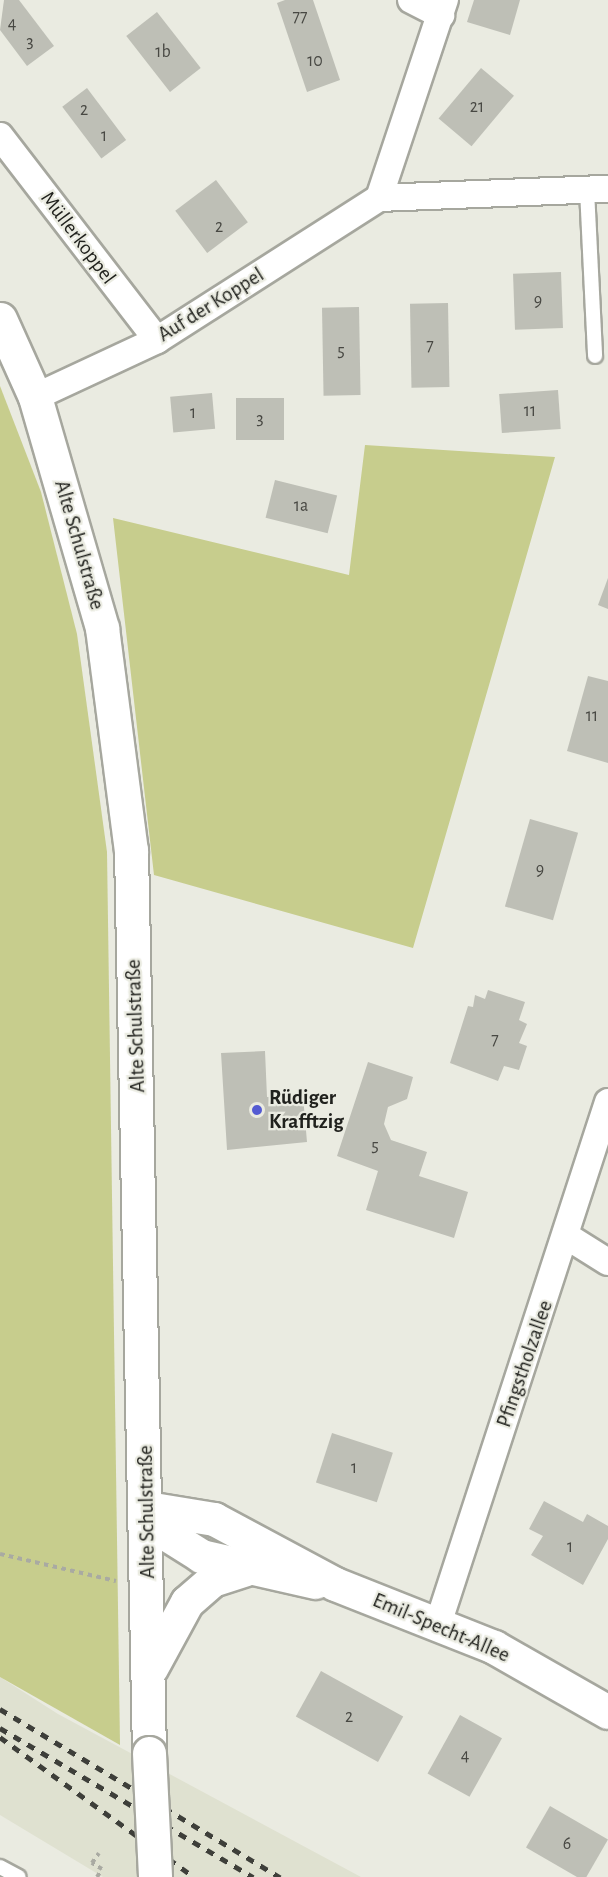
<!DOCTYPE html>
<meta charset="utf-8">
<style>
body{margin:0}
#map{position:relative;width:608px;height:1877px;overflow:hidden;background:#eaebe1;font-family:"Alegreya Sans",sans-serif}
div>[style]{position:absolute}
.built>*{inset:0;background:#dfe1d0}
.green>*{inset:0;background:#c7cd8d}
.building>*{inset:0;background:#bebfb6;transform-origin:0 0}
.path>*{height:4px;margin-top:-2px;transform-origin:0;background:repeating-linear-gradient(90deg,#a9aaa2 0 4.5px,transparent 0 9px)}
.roads{filter:drop-shadow(2px 0 #a6a79e) drop-shadow(-2px 0 #a6a79e) drop-shadow(0 2px #a6a79e) drop-shadow(0 -2px #a6a79e)}
.service>*{height:14px;margin:-7px;padding:0 7px;transform-origin:7px;border-radius:7px;background:#fff}
.minor>*{height:26px;margin:-13px;padding:0 13px;transform-origin:13px;border-radius:13px;background:#fff}
.tertiary>*{height:33px;margin:-16.5px;padding:0 16.5px;transform-origin:16.5px;border-radius:16.5px;background:#fff}
.secondary>*{height:33px;margin:-16.5px;padding:0 16.5px;transform-origin:16.5px;border-radius:16.5px;background:#fff}
.rail>*{height:4.5px;margin-top:-2.25px;transform-origin:0;background:repeating-linear-gradient(90deg,#3e3f3a 0 8px,transparent 0 16px)}
.bridges{filter:drop-shadow(2px 0 #a6a79e) drop-shadow(-2px 0 #a6a79e) drop-shadow(0 2px #a6a79e) drop-shadow(0 -2px #a6a79e)}
.secondary-bridge>*{height:33px;margin:-16.5px;padding:0 16.5px;transform-origin:16.5px;border-radius:16.5px;background:#fff}
.dots>*{width:16px;height:16px;translate:-50% -50%;box-sizing:border-box;border:3px solid #eaebe1;border-radius:50%}
span{translate:-50% -50%;white-space:nowrap;text-align:center;line-height:1.15;-webkit-text-stroke:4.5px #eaebe1;paint-order:stroke}
.number-label{font-size:18px;color:#484843}
.number-label span{-webkit-text-stroke-width:0}
.street-label{font-size:21px;color:#20211d}
.poi-label{font-size:21px;color:#20211d;font-weight:700}
.left{translate:0 -50%;text-align:left}
</style>
<div id="map">
<div class="built">
<div style="clip-path:polygon(0 1677px,58px 1714px,361px 1877px,103px 1877px,0 1815px)"></div>
</div>
<div class="green">
<div style="clip-path:polygon(0 386px,41px 492px,77px 634px,107px 852px,120px 1745px,0 1677px)"></div>
<div style="clip-path:polygon(365px 445px,555px 457px,413px 948px,154px 875px,113px 518px,349px 575px)"></div>
</div>
<div class="building">
<div style="clip-path:polygon(4px 0,19px 0,54px 46px,27px 66px,0 30px)"></div>
<div style="clip-path:polygon(285px 0,313px 0,340px 80px,307px 92px,277px 3px)"></div>
<div style="clip-path:polygon(474px 0,520px 0,510px 35px,467px 22px)"></div>
<div style="left:157px;top:12px;width:71px;height:39px;rotate:52deg"></div>
<div style="left:481px;top:68px;width:43px;height:66px;rotate:40deg"></div>
<div style="left:87px;top:88px;width:65px;height:31px;rotate:53deg"></div>
<div style="left:216px;top:180px;width:53px;height:51px;rotate:53deg"></div>
<div style="left:561px;top:272px;width:56px;height:48px;rotate:88deg"></div>
<div style="left:448px;top:303px;width:84px;height:38px;rotate:89deg"></div>
<div style="left:359px;top:307px;width:88px;height:37px;rotate:89deg"></div>
<div style="left:558px;top:390px;width:39px;height:59px;rotate:86deg"></div>
<div style="left:212px;top:393px;width:36px;height:42px;rotate:85deg"></div>
<div style="left:236px;top:398px;width:48px;height:42px"></div>
<div style="left:275px;top:480px;width:64px;height:39px;rotate:14deg"></div>
<div style="clip-path:polygon(608px 578px,608px 609px,598px 605px)"></div>
<div style="clip-path:polygon(588px 676px,608px 681px,608px 763px,567px 751px)"></div>
<div style="left:530px;top:819px;width:50px;height:91px;rotate:16deg"></div>
<div style="clip-path:polygon(488px 990px,525px 1002px,519px 1020px,527px 1024px,519px 1043px,527px 1046px,519px 1070px,504px 1066px,498px 1081px,450px 1063px,468px 1006px,473px 1007px,475px 995px,485px 999px)"></div>
<div style="clip-path:polygon(265px 1051px,267px 1097px,303px 1096px,307px 1142px,227px 1150px,221px 1053px)"></div>
<div style="clip-path:polygon(368px 1062px,413px 1077px,407px 1099px,388px 1107px,384px 1124px,391px 1140px,427px 1152px,419px 1176px,468px 1192px,454px 1238px,366px 1210px,378px 1171px,337px 1156px)"></div>
<div style="left:332px;top:1433px;width:64px;height:52px;rotate:18deg"></div>
<div style="clip-path:polygon(544px 1501px,583px 1522px,587px 1514px,608px 1526px,608px 1539px,583px 1585px,531px 1555px,543px 1536px,529px 1529px)"></div>
<div style="left:321px;top:1671px;width:94px;height:52px;rotate:29deg"></div>
<div style="left:460px;top:1715px;width:48px;height:67px;rotate:29deg"></div>
<div style="left:550px;top:1806px;width:67px;height:48px;rotate:30deg"></div>
</div>
<div class="path">
<div style="left:0;top:1554px;width:119px;rotate:13.1deg"></div>
<div style="left:97px;top:1877px;width:9px;rotate:-58deg"></div>
<div style="left:102px;top:1869px;width:12px;rotate:-149deg"></div>
<div style="left:92px;top:1863px;width:12px;rotate:-55deg"></div>
</div>
<div class="roads">
<div class="service">
<div style="left:587px;top:190px;width:166px;rotate:87.2deg"></div>
<div style="left:0;top:1867px;width:21px;rotate:28deg"></div>
</div>
<div class="minor">
<div style="left:411px;top:0;width:34px;rotate:27deg"></div>
<div style="left:0;top:136px;width:257px;rotate:52.4deg"></div>
<div style="left:379px;top:198px;width:209px;rotate:-71.6deg"></div>
<div style="left:35px;top:397px;width:135px;rotate:-25deg"></div>
<div style="left:157px;top:340px;width:264px;rotate:-32.6deg"></div>
<div style="left:379px;top:198px;width:229px;rotate:-2.3deg"></div>
<div style="left:568px;top:1237px;width:47px;rotate:32deg"></div>
<div style="left:438px;top:1624px;width:549px;rotate:-71.96deg"></div>
</div>
<div class="tertiary">
<div style="left:147px;top:1508px;width:68px;rotate:9.3deg"></div>
<div style="left:214px;top:1519px;width:137px;rotate:28.2deg"></div>
<div style="left:335px;top:1584px;width:171px;rotate:21.6deg"></div>
<div style="left:494px;top:1647px;width:131px;rotate:29.7deg"></div>
<div style="left:147px;top:1508px;width:34px;rotate:52deg"></div>
<div style="left:168px;top:1535px;width:39px;rotate:32deg"></div>
<div style="left:201px;top:1556px;width:117px;rotate:12.8deg"></div>
<div style="left:151px;top:1668px;width:75px;rotate:-61.4deg"></div>
<div style="left:187px;top:1602px;width:33px;rotate:-41deg"></div>
<div style="left:212px;top:1580px;width:35px;rotate:-18deg"></div>
</div>
<div class="secondary">
<div style="left:0;top:319px;width:85px;rotate:65.8deg"></div>
<div style="left:35px;top:397px;width:241px;rotate:73.8deg"></div>
<div style="left:102px;top:628px;width:224px;rotate:82.6deg"></div>
<div style="left:131px;top:850px;width:903px;rotate:88.86deg"></div>
</div>
</div>
<div class="rail">
<div style="left:0;top:1709px;width:327px;rotate:31deg"></div>
<div style="left:0;top:1728px;width:294px;rotate:30.5deg"></div>
<div style="left:0;top:1737px;width:239px;rotate:35.8deg"></div>
</div>
<div class="bridges">
<div class="secondary-bridge">
<div style="left:149px;top:1753px;width:124px;rotate:87.2deg"></div>
</div>
</div>
<div class="dots">
<div style="left:257px;top:1110px;background:#545bd2"></div>
</div>
<div class="number-label">
<span style="left:300px;top:17px">77</span>
<span style="left:12px;top:24px">4</span>
<span style="left:30px;top:42px">3</span>
<span style="left:163px;top:52px">1b</span>
<span style="left:315px;top:61px">10</span>
<span style="left:477px;top:107px">21</span>
<span style="left:84px;top:110px">2</span>
<span style="left:104px;top:136px">1</span>
<span style="left:219px;top:227px">2</span>
<span style="left:538px;top:301px">9</span>
<span style="left:430px;top:346px">7</span>
<span style="left:341px;top:351px">5</span>
<span style="left:530px;top:411px">11</span>
<span style="left:193px;top:413px">1</span>
<span style="left:260px;top:419px">3</span>
<span style="left:301px;top:506px">1a</span>
<span style="left:592px;top:716px">11</span>
<span style="left:540px;top:870px">9</span>
<span style="left:495px;top:1040px">7</span>
<span style="left:375px;top:1146px">5</span>
<span style="left:354px;top:1468px">1</span>
<span style="left:570px;top:1547px">1</span>
<span style="left:349px;top:1717px">2</span>
<span style="left:465px;top:1756px">4</span>
<span style="left:567px;top:1844px">6</span>
</div>
<div class="street-label">
<span style="left:78px;top:238px;rotate:53deg">Müllerkoppel</span>
<span style="left:211px;top:305px;rotate:-32deg">Auf der Koppel</span>
<span style="left:79px;top:545px;rotate:74deg">Alte Schulstraße</span>
<span style="left:136px;top:1026px;rotate:-92deg">Alte Schulstraße</span>
<span style="left:525px;top:1364px;rotate:-71deg">Pfingstholzallee</span>
<span style="left:147px;top:1512px;rotate:-91deg">Alte Schulstraße</span>
<span style="left:441px;top:1628px;rotate:23deg">Emil-Specht-Allee</span>
</div>
<div class="poi-label">
<span class="left" style="left:269px;top:1110px">Rüdiger<br>Krafftzig</span>
</div>
</div>
